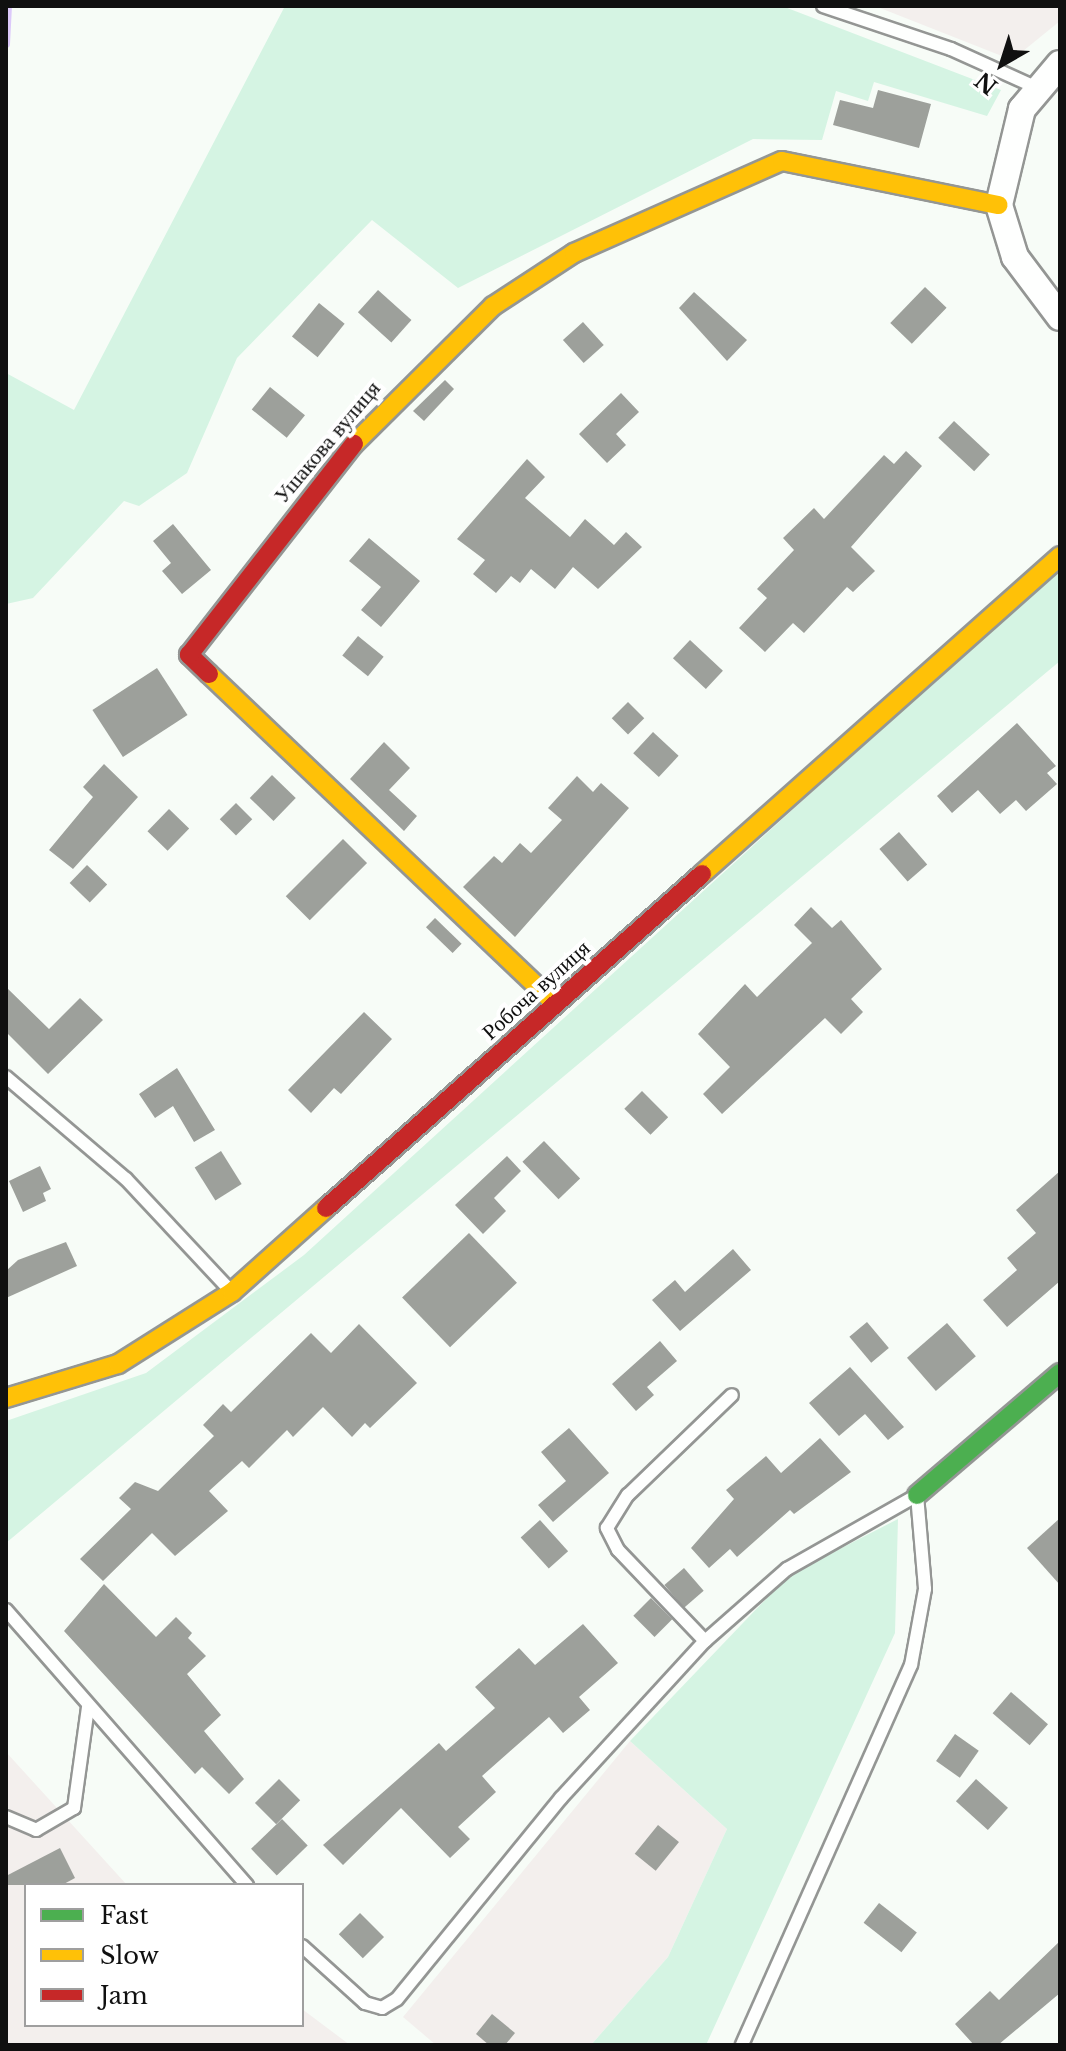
<!DOCTYPE html>
<meta charset="utf-8">
<style>
body{margin:0}
#map{position:relative;width:1066px;height:2051px;overflow:hidden;background:#f7fcf7;font-family:"Libre Baskerville",serif}
div>[style]{position:absolute}
.industrial>*{inset:0;background:#f3efed}
.green>*{inset:0;background:#d5f4e3}
.stream>*{height:8px;margin:-4px;padding:0 4px;transform-origin:4px;border-radius:4px;background:#dcc9fa}
.building>*{inset:0;background:#9da09b;transform-origin:0 0}
.roads{filter:drop-shadow(2px 0 #949694) drop-shadow(-2px 0 #949694) drop-shadow(0 2px #949694) drop-shadow(0 -2px #949694)}
.lane>*{height:12px;margin:-6px;padding:0 6px;transform-origin:6px;border-radius:6px;background:#fefffe}
.street>*{height:26px;margin:-13px;padding:0 13px;transform-origin:13px;border-radius:13px;background:#fefffe}
.fast>*{height:18px;margin:-9px;padding:0 9px;transform-origin:9px;border-radius:9px;background:#4caf50}
.slow>*{height:18px;margin:-9px;padding:0 9px;transform-origin:9px;border-radius:9px;background:#ffc107}
.jam>*{height:18px;margin:-9px;padding:0 9px;transform-origin:9px;border-radius:9px;background:#c62828}
span{translate:-50% -50%;white-space:nowrap;text-align:center;line-height:1.15;-webkit-text-stroke:8px #fff;paint-order:stroke}
.street-label{font-size:22px;color:#101010}
.frame{position:absolute;inset:0;border:8px solid #101010;pointer-events:none}
.legend{position:absolute;left:24px;top:1883px;width:280px;height:144px;box-sizing:border-box;background:#fff;border:2px solid #9f9f9f;margin:0;padding:10px 14px;list-style:none;font-size:24px;color:#101010}
.legend li{display:flex;align-items:center;gap:16px;height:40px}
.legend b{width:40px;border:2px solid #9f9f9f}
.north{position:absolute;left:962px;top:24px;width:80px;height:80px;-webkit-text-stroke:6px #fff;paint-order:stroke;rotate:219deg;font-size:22px;font-weight:700;line-height:32px;text-align:center;color:#101010}
.north::after{content:'';display:block;margin:auto;width:28px;height:36px;background:#101010;clip-path:polygon(50% 0,100% 100%,50% 72%,0 100%)}
</style>
<div id="map">
<div class="industrial">
<div style="clip-path:polygon(875px 6px,1060px 6px,1060px 21px,1012px 60px)"></div>
<div style="clip-path:polygon(630px 1741px,727px 1829px,668px 1957px,591px 2045px,436px 2045px,403px 2017px)"></div>
<div style="clip-path:polygon(6px 1752px,127px 1885px,26px 1885px,26px 2025px,302px 2025px,302px 2009px,350px 2045px,6px 2045px)"></div>
</div>
<div class="green">
<div style="clip-path:polygon(285px 6px,782px 6px,1001px 90px,987px 116px,874px 82px,868px 101px,836px 91px,822px 140px,753px 139px,458px 288px,372px 220px,237px 358px,187px 473px,139px 506px,124px 501px,33px 598px,6px 604px,6px 373px,74px 410px)"></div>
<div style="clip-path:polygon(1060px 566px,1060px 661px,6px 1543px,6px 1421px,146px 1373px,304px 1255px)"></div>
<div style="clip-path:polygon(898px 1519px,895px 1633px,706px 2045px,591px 2045px,668px 1957px,727px 1829px,630px 1741px,789px 1575px)"></div>
</div>
<div class="stream">
<div style="left:6px;top:44px;width:38px;rotate:-87deg"></div>
</div>
<div class="building">
<div style="clip-path:polygon(878px 90px,931px 104px,919px 148px,833px 125px,840px 100px,873px 108px)"></div>
<div style="left:925px;top:287px;width:30px;height:50px;rotate:44deg"></div>
<div style="left:378px;top:290px;width:45px;height:30px;rotate:42deg"></div>
<div style="clip-path:polygon(694px 292px,747px 340px,727px 361px,679px 308px)"></div>
<div style="left:319px;top:303px;width:33px;height:43px;rotate:39deg"></div>
<div style="left:583px;top:322px;width:31px;height:27px;rotate:48deg"></div>
<div style="clip-path:polygon(445px 380px,454px 389px,424px 421px,413px 411px)"></div>
<div style="left:270px;top:387px;width:45px;height:29px;rotate:39deg"></div>
<div style="clip-path:polygon(621px 393px,639px 412px,616px 434px,626px 445px,607px 463px,579px 434px)"></div>
<div style="left:954px;top:421px;width:49px;height:23px;rotate:43deg"></div>
<div style="clip-path:polygon(906px 451px,922px 466px,851px 547px,875px 571px,853px 592px,847px 587px,804px 633px,793px 623px,765px 652px,739px 628px,767px 598px,757px 589px,794px 550px,783px 538px,814px 508px,824px 519px,884px 455px,894px 464px)"></div>
<div style="clip-path:polygon(527px 459px,545px 477px,525px 498px,570px 537px,585px 519px,614px 545px,626px 532px,642px 547px,598px 589px,573px 567px,555px 589px,531px 569px,520px 583px,511px 576px,496px 593px,473px 574px,485px 560px,457px 539px)"></div>
<div style="clip-path:polygon(173px 524px,211px 570px,182px 594px,162px 571px,171px 563px,153px 541px)"></div>
<div style="clip-path:polygon(369px 538px,420px 581px,381px 627px,361px 610px,381px 587px,349px 561px)"></div>
<div style="left:358px;top:636px;width:33px;height:25px;rotate:39deg"></div>
<div style="left:690px;top:640px;width:45px;height:25px;rotate:43deg"></div>
<div style="left:157px;top:668px;width:56px;height:77px;rotate:57deg"></div>
<div style="left:628px;top:702px;width:23px;height:23px;rotate:45deg"></div>
<div style="clip-path:polygon(1017px 723px,1056px 766px,1047px 773px,1057px 784px,1026px 811px,1016px 800px,1000px 814px,978px 790px,952px 813px,937px 796px)"></div>
<div style="left:653px;top:732px;width:35px;height:29px;rotate:43deg"></div>
<div style="clip-path:polygon(384px 742px,410px 768px,389px 790px,417px 816px,404px 831px,350px 779px)"></div>
<div style="clip-path:polygon(104px 764px,138px 797px,73px 869px,49px 850px,93px 797px,83px 787px)"></div>
<div style="left:272px;top:775px;width:33px;height:32px;rotate:44deg"></div>
<div style="clip-path:polygon(577px 776px,593px 792px,601px 783px,629px 808px,515px 937px,463px 887px,494px 856px,502px 863px,520px 843px,531px 853px,562px 820px,548px 808px)"></div>
<div style="left:236px;top:803px;width:23px;height:23px;rotate:45deg"></div>
<div style="left:169px;top:809px;width:28px;height:31px;rotate:44deg"></div>
<div style="left:899px;top:832px;width:43px;height:26px;rotate:49deg"></div>
<div style="left:343px;top:839px;width:34px;height:81px;rotate:45deg"></div>
<div style="left:87px;top:865px;width:28px;height:25px;rotate:44deg"></div>
<div style="clip-path:polygon(811px 907px,832px 928px,841px 920px,882px 969px,851px 999px,863px 1012px,841px 1034px,825px 1018px,722px 1114px,703px 1094px,730px 1067px,698px 1034px,745px 984px,757px 997px,812px 943px,794px 925px)"></div>
<div style="left:435px;top:918px;width:37px;height:13px;rotate:44deg"></div>
<div style="clip-path:polygon(6px 987px,49px 1029px,80px 998px,103px 1020px,48px 1074px,6px 1032px)"></div>
<div style="clip-path:polygon(364px 1012px,392px 1039px,341px 1094px,334px 1088px,311px 1113px,288px 1090px)"></div>
<div style="clip-path:polygon(177px 1068px,215px 1130px,194px 1142px,173px 1106px,155px 1118px,139px 1094px)"></div>
<div style="left:642px;top:1091px;width:37px;height:25px;rotate:45deg"></div>
<div style="left:544px;top:1141px;width:52px;height:30px;rotate:46deg"></div>
<div style="left:221px;top:1151px;width:39px;height:31px;rotate:58deg"></div>
<div style="clip-path:polygon(507px 1156px,521px 1171px,494px 1198px,506px 1211px,483px 1234px,455px 1205px)"></div>
<div style="clip-path:polygon(40px 1166px,51px 1189px,43px 1193px,46px 1201px,23px 1212px,9px 1181px)"></div>
<div style="clip-path:polygon(1060px 1171px,1060px 1281px,1007px 1327px,983px 1300px,1017px 1270px,1007px 1258px,1036px 1233px,1016px 1210px)"></div>
<div style="left:469px;top:1233px;width:69px;height:93px;rotate:46deg"></div>
<div style="clip-path:polygon(66px 1242px,77px 1266px,6px 1298px,6px 1271px,18px 1260px)"></div>
<div style="clip-path:polygon(733px 1249px,751px 1270px,680px 1331px,652px 1300px,675px 1280px,685px 1292px)"></div>
<div style="left:867px;top:1322px;width:34px;height:23px;rotate:50deg"></div>
<div style="left:947px;top:1323px;width:44px;height:53px;rotate:49deg"></div>
<div style="clip-path:polygon(359px 1324px,417px 1383px,370px 1428px,365px 1423px,352px 1437px,323px 1407px,293px 1437px,287px 1430px,249px 1468px,242px 1461px,209px 1491px,228px 1511px,175px 1556px,152px 1533px,103px 1581px,80px 1559px,131px 1509px,119px 1498px,135px 1482px,158px 1491px,214px 1436px,203px 1425px,223px 1404px,231px 1412px,311px 1333px,331px 1353px)"></div>
<div style="clip-path:polygon(660px 1341px,677px 1361px,647px 1387px,654px 1395px,636px 1411px,612px 1384px)"></div>
<div style="clip-path:polygon(850px 1367px,904px 1427px,888px 1440px,865px 1414px,839px 1436px,809px 1403px)"></div>
<div style="clip-path:polygon(569px 1428px,609px 1473px,553px 1522px,538px 1505px,566px 1481px,541px 1452px)"></div>
<div style="clip-path:polygon(820px 1438px,851px 1472px,794px 1514px,790px 1510px,737px 1557px,730px 1549px,709px 1568px,691px 1548px,734px 1499px,726px 1490px,766px 1456px,781px 1473px)"></div>
<div style="clip-path:polygon(1060px 1518px,1060px 1585px,1027px 1548px)"></div>
<div style="left:540px;top:1520px;width:42px;height:26px;rotate:48deg"></div>
<div style="left:684px;top:1568px;width:30px;height:26px;rotate:49deg"></div>
<div style="clip-path:polygon(104px 1584px,156px 1637px,176px 1617px,192px 1633px,188px 1638px,206px 1656px,187px 1674px,221px 1715px,204px 1731px,244px 1779px,229px 1794px,202px 1767px,195px 1774px,64px 1631px)"></div>
<div style="left:651px;top:1598px;width:30px;height:25px;rotate:45deg"></div>
<div style="clip-path:polygon(583px 1624px,618px 1663px,579px 1697px,590px 1710px,563px 1733px,549px 1717px,482px 1776px,496px 1792px,458px 1827px,470px 1839px,450px 1858px,401px 1808px,343px 1865px,323px 1845px,439px 1743px,446px 1751px,495px 1708px,475px 1687px,519px 1648px,535px 1665px)"></div>
<div style="left:1011px;top:1692px;width:49px;height:28px;rotate:41deg"></div>
<div style="left:955px;top:1734px;width:29px;height:33px;rotate:35deg"></div>
<div style="left:279px;top:1779px;width:30px;height:34px;rotate:45deg"></div>
<div style="left:976px;top:1779px;width:43px;height:30px;rotate:42deg"></div>
<div style="left:282px;top:1819px;width:37px;height:43px;rotate:46deg"></div>
<div style="left:658px;top:1825px;width:27px;height:37px;rotate:39deg"></div>
<div style="clip-path:polygon(60px 1848px,75px 1878px,62px 1885px,6px 1885px,6px 1876px)"></div>
<div style="left:879px;top:1903px;width:48px;height:25px;rotate:38deg"></div>
<div style="left:360px;top:1913px;width:34px;height:30px;rotate:45deg"></div>
<div style="clip-path:polygon(1060px 1941px,1060px 1993px,998px 2045px,974px 2045px,955px 2024px,990px 1991px,999px 2000px)"></div>
<div style="clip-path:polygon(492px 2014px,515px 2033px,505px 2045px,489px 2045px,476px 2034px)"></div>
</div>
<div class="roads">
<div class="lane">
<div style="left:823px;top:6px;width:135px;rotate:18.6deg"></div>
<div style="left:951px;top:49px;width:92px;rotate:24.3deg"></div>
<div style="left:6px;top:1077px;width:157px;rotate:40.4deg"></div>
<div style="left:126px;top:1179px;width:152px;rotate:46.9deg"></div>
<div style="left:6px;top:1610px;width:366px;rotate:48.8deg"></div>
<div style="left:705px;top:1641px;width:126px;rotate:-133.7deg"></div>
<div style="left:618px;top:1550px;width:25px;rotate:-117deg"></div>
<div style="left:607px;top:1528px;width:39px;rotate:-58deg"></div>
<div style="left:628px;top:1495px;width:144px;rotate:-43.9deg"></div>
<div style="left:6px;top:1817px;width:33px;rotate:23deg"></div>
<div style="left:36px;top:1830px;width:44px;rotate:-30.1deg"></div>
<div style="left:74px;top:1808px;width:102px;rotate:-82.1deg"></div>
<div style="left:302px;top:1946px;width:85px;rotate:42.1deg"></div>
<div style="left:365px;top:2003px;width:18px;rotate:16deg"></div>
<div style="left:382px;top:2008px;width:17px;rotate:-31deg"></div>
<div style="left:397px;top:1999px;width:259px;rotate:-50.8deg"></div>
<div style="left:561px;top:1798px;width:213px;rotate:-47.5deg"></div>
<div style="left:705px;top:1641px;width:109px;rotate:-41.3deg"></div>
<div style="left:787px;top:1569px;width:150px;rotate:-29.6deg"></div>
<div style="left:917px;top:1495px;width:94px;rotate:85.1deg"></div>
<div style="left:925px;top:1589px;width:77px;rotate:100.4deg"></div>
<div style="left:911px;top:1665px;width:416px;rotate:114deg"></div>
</div>
<div class="street">
<div style="left:1060px;top:64px;width:59px;rotate:130.2deg"></div>
<div style="left:1022px;top:109px;width:99px;rotate:103.5deg"></div>
<div style="left:999px;top:205px;width:54px;rotate:72.9deg"></div>
<div style="left:1015px;top:257px;width:75px;rotate:53.1deg"></div>
</div>
<div class="fast">
<div style="left:917px;top:1495px;width:188px;rotate:-40.5deg"></div>
</div>
<div class="slow">
<div style="left:354px;top:444px;width:196px;rotate:-44.8deg"></div>
<div style="left:493px;top:306px;width:97px;rotate:-33.2deg"></div>
<div style="left:574px;top:253px;width:227px;rotate:-23.9deg"></div>
<div style="left:782px;top:161px;width:221px;rotate:11.5deg"></div>
<div style="left:209px;top:674px;width:478px;rotate:43.6deg"></div>
<div style="left:702px;top:874px;width:479px;rotate:-41.6deg"></div>
<div style="left:6px;top:1398px;width:117px;rotate:-16.9deg"></div>
<div style="left:118px;top:1364px;width:135px;rotate:-32.3deg"></div>
<div style="left:232px;top:1292px;width:126px;rotate:-41.8deg"></div>
</div>
<div class="jam">
<div style="left:209px;top:674px;width:28px;rotate:-136deg"></div>
<div style="left:189px;top:655px;width:268px;rotate:-52deg"></div>
<div style="left:326px;top:1208px;width:503px;rotate:-41.61deg"></div>
</div>
</div>
<div class="street-label">
<span style="left:327px;top:442px;rotate:-50deg">Ушакова вулиця</span>
<span style="left:536px;top:990px;rotate:-42deg">Робоча вулиця</span>
</div>
<div class="frame"></div>
<ul class="legend">
<li><b style="height:10px;background:#4caf50"></b>Fast</li>
<li><b style="height:10px;background:#ffc107"></b>Slow</li>
<li><b style="height:10px;background:#c62828"></b>Jam</li>
</ul>
<div class="north">N</div>
</div>
